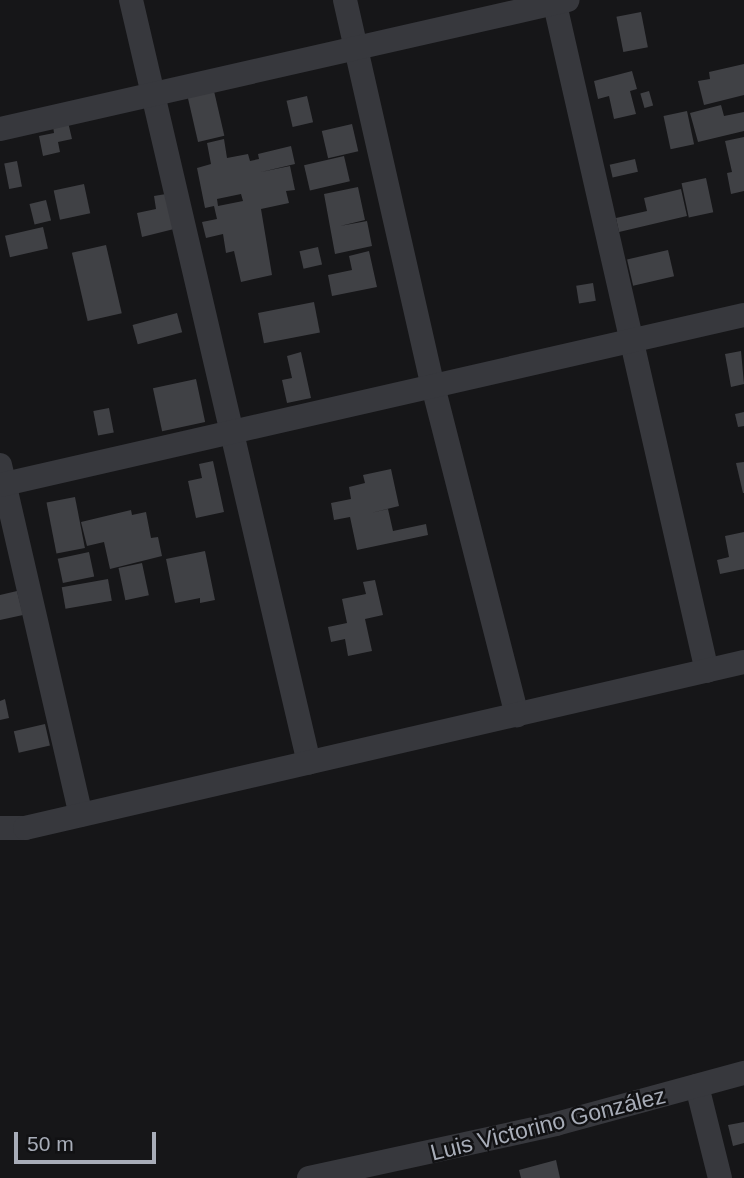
<!DOCTYPE html>
<meta charset="utf-8">
<style>
body{margin:0}
#map{position:relative;width:744px;height:1178px;overflow:hidden;background:#161618;font-family:Helvetica,sans-serif}
div>[style]{position:absolute}
.building>*{inset:0;background:#404145;transform-origin:0 0}
.minor>*{height:24px;margin:-12px;padding:0 12px;transform-origin:12px;border-radius:12px;background:#37383d}
span{translate:-50% -50%;white-space:nowrap;text-align:center;line-height:1.15;-webkit-text-stroke:5px #111113;paint-order:stroke}
.street-label{font-size:23px;color:#a8adb8}
.scale{position:absolute;left:14px;top:1132px;width:142px;height:32px;box-sizing:border-box;border:4px solid #a8adb8;border-top:0;padding-left:9px;font-size:21px;line-height:24px;white-space:nowrap;color:#a8adb8;-webkit-text-stroke:5px #111113;paint-order:stroke}
</style>
<div id="map">
<div class="building">
<div style="left:641px;top:12px;width:36px;height:25px;rotate:79deg"></div>
<div style="clip-path:polygon(744px 64px,744px 95px,704px 105px,698px 81px,710px 79px,709px 72px)"></div>
<div style="clip-path:polygon(632px 71px,637px 89px,630px 91px,636px 114px,614px 119px,609px 96px,598px 99px,594px 81px)"></div>
<div style="left:214px;top:91px;width:46px;height:27px;rotate:77deg"></div>
<div style="left:649px;top:91px;width:15px;height:9px;rotate:74deg"></div>
<div style="left:307px;top:96px;width:27px;height:21px;rotate:77deg"></div>
<div style="clip-path:polygon(721px 105px,724px 116px,744px 112px,744px 131px,698px 142px,690px 113px)"></div>
<div style="left:687px;top:111px;width:34px;height:24px;rotate:78deg"></div>
<div style="clip-path:polygon(68px 122px,72px 139px,58px 142px,60px 152px,43px 156px,39px 136px,54px 133px,53px 126px)"></div>
<div style="left:352px;top:124px;width:28px;height:31px;rotate:77deg"></div>
<div style="clip-path:polygon(744px 137px,744px 191px,731px 194px,727px 173px,732px 172px,725px 141px)"></div>
<div style="clip-path:polygon(evenodd,224px 139px,227px 158px,248px 154px,250px 161px,259px 159px,258px 154px,291px 146px,295px 164px,261px 172px,290px 166px,295px 190px,286px 191px,289px 203px,261px 209px,272px 275px,241px 282px,234px 251px,226px 253px,223px 234px,206px 238px,202px 222px,217px 219px,214px 206px,205px 208px,197px 168px,211px 164px,207px 143px,224px 139px,241px 194px,243px 201px,218px 206px,217px 199px,241px 194px)"></div>
<div style="left:344px;top:156px;width:26px;height:41px;rotate:77deg"></div>
<div style="left:635px;top:159px;width:13px;height:26px;rotate:77deg"></div>
<div style="left:17px;top:161px;width:26px;height:13px;rotate:79deg"></div>
<div style="left:706px;top:178px;width:35px;height:25px;rotate:78deg"></div>
<div style="left:84px;top:184px;width:30px;height:31px;rotate:78deg"></div>
<div style="clip-path:polygon(358px 187px,365px 220px,340px 226px,367px 221px,372px 246px,335px 254px,324px 194px)"></div>
<div style="clip-path:polygon(681px 189px,687px 216px,619px 232px,616px 218px,647px 211px,644px 198px)"></div>
<div style="clip-path:polygon(166px 194px,174px 229px,142px 237px,137px 213px,156px 209px,154px 196px)"></div>
<div style="left:46px;top:200px;width:21px;height:17px;rotate:76deg"></div>
<div style="left:43px;top:227px;width:22px;height:39px;rotate:77deg"></div>
<div style="left:106px;top:245px;width:70px;height:35px;rotate:77deg"></div>
<div style="left:318px;top:247px;width:18px;height:19px;rotate:77deg"></div>
<div style="left:668px;top:250px;width:27px;height:42px;rotate:77deg"></div>
<div style="clip-path:polygon(369px 251px,377px 287px,332px 296px,328px 275px,352px 270px,349px 256px)"></div>
<div style="left:593px;top:283px;width:18px;height:17px;rotate:81deg"></div>
<div style="left:314px;top:302px;width:31px;height:57px;rotate:79deg"></div>
<div style="left:177px;top:313px;width:20px;height:46px;rotate:75deg"></div>
<div style="clip-path:polygon(741px 351px,744px 384px,731px 387px,725px 354px)"></div>
<div style="clip-path:polygon(301px 352px,311px 398px,287px 403px,282px 380px,292px 378px,287px 356px)"></div>
<div style="left:196px;top:379px;width:44px;height:44px;rotate:78deg"></div>
<div style="left:109px;top:408px;width:25px;height:16px;rotate:79deg"></div>
<div style="clip-path:polygon(744px 412px,744px 426px,738px 427px,735px 414px)"></div>
<div style="clip-path:polygon(213px 461px,224px 512px,196px 518px,188px 481px,202px 478px,199px 464px)"></div>
<div style="clip-path:polygon(744px 462px,744px 493px,743px 493px,736px 463px)"></div>
<div style="clip-path:polygon(391px 469px,399px 506px,371px 513px,388px 509px,393px 531px,426px 524px,428px 535px,357px 550px,350px 517px,334px 520px,331px 503px,351px 499px,349px 487px,365px 483px,363px 475px)"></div>
<div style="left:75px;top:497px;width:52px;height:29px;rotate:79deg"></div>
<div style="clip-path:polygon(131px 510px,132px 515px,146px 512px,151px 538px,158px 537px,162px 556px,110px 569px,104px 542px,87px 546px,81px 522px)"></div>
<div style="clip-path:polygon(744px 532px,744px 569px,720px 574px,717px 560px,729px 557px,725px 536px)"></div>
<div style="clip-path:polygon(205px 551px,215px 600px,200px 603px,200px 598px,175px 603px,166px 559px)"></div>
<div style="left:89px;top:552px;width:25px;height:32px;rotate:78deg"></div>
<div style="left:142px;top:563px;width:33px;height:24px;rotate:78deg"></div>
<div style="left:108px;top:579px;width:22px;height:47px;rotate:80deg"></div>
<div style="clip-path:polygon(375px 580px,383px 615px,365px 619px,372px 651px,348px 656px,345px 639px,331px 642px,328px 627px,347px 623px,342px 599px,366px 594px,363px 582px)"></div>
<div style="clip-path:polygon(17px 591px,23px 615px,0 620px,0 595px)"></div>
<div style="clip-path:polygon(5px 699px,9px 718px,0 720px,0 701px)"></div>
<div style="left:45px;top:724px;width:22px;height:32px;rotate:77deg"></div>
<div style="clip-path:polygon(744px 1122px,744px 1143px,733px 1146px,728px 1125px)"></div>
<div style="clip-path:polygon(556px 1160px,560px 1178px,521px 1178px,519px 1170px)"></div>
</div>
<div class="minor">
<div style="left:131px;top:0;width:783px;rotate:76.87deg"></div>
<div style="left:345px;top:0;width:396px;rotate:77.2deg"></div>
<div style="left:433px;top:386px;width:340px;rotate:75.7deg"></div>
<div style="left:554px;top:0;width:688px;rotate:77.16deg"></div>
<div style="left:0;top:129px;width:582px;rotate:-12.8deg"></div>
<div style="left:0;top:465px;width:359px;rotate:77deg"></div>
<div style="left:0;top:485px;width:763px;rotate:-12.87deg"></div>
<div style="left:0;top:828px;width:25px"></div>
<div style="left:25px;top:828px;width:738px;rotate:-13deg"></div>
<div style="left:697px;top:1086px;width:95px;rotate:76deg"></div>
<div style="left:309px;top:1178px;width:253px;rotate:-12.3deg"></div>
<div style="left:556px;top:1124px;width:195px;rotate:-15.2deg"></div>
</div>
<div class="street-label">
<span style="left:548px;top:1124px;rotate:-14deg">Luis Victorino González</span>
</div>
<div class="scale">50 m</div>
</div>
